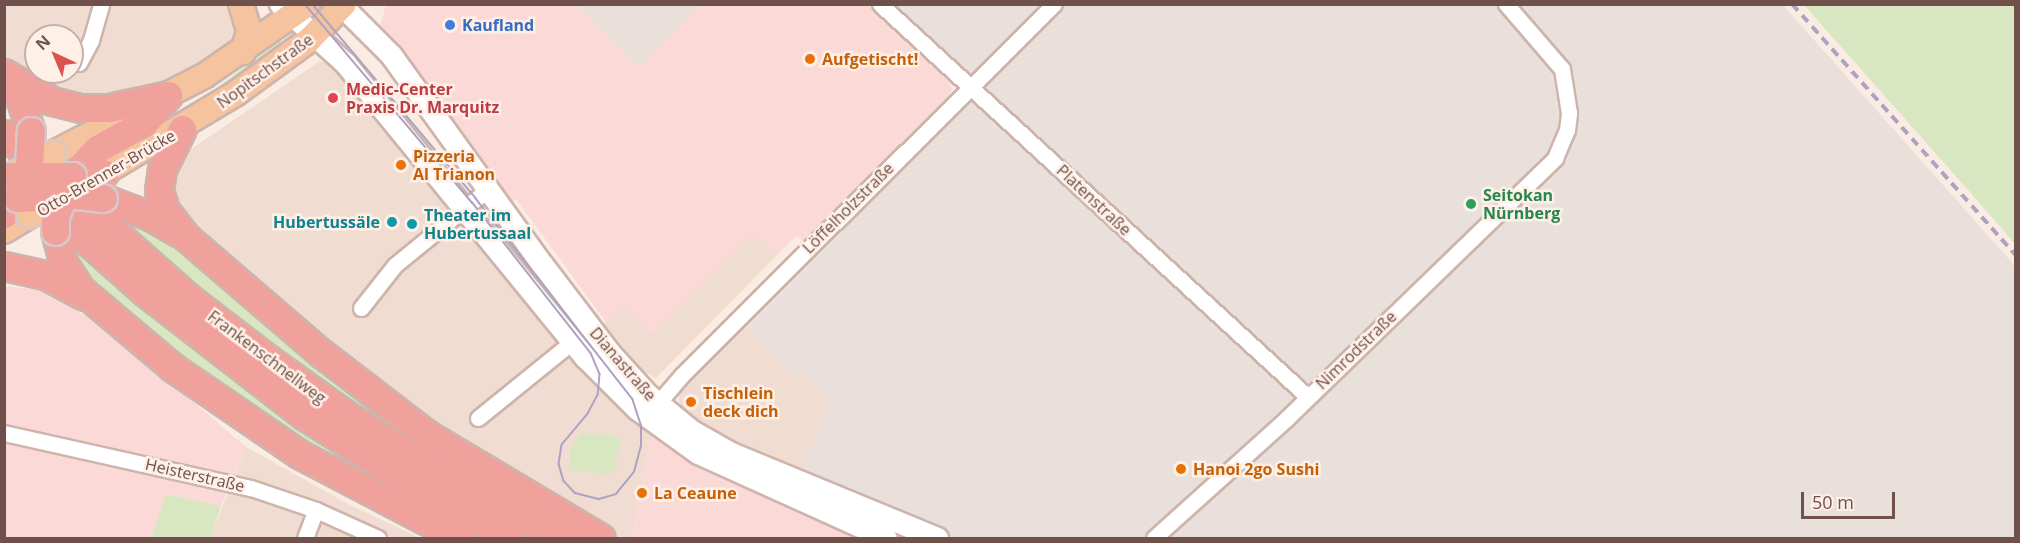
<!DOCTYPE html>
<meta charset="utf-8">
<style>
body{margin:0}
#map{position:relative;width:2020px;height:543px;overflow:hidden;background:#faece2;font-family:"Open Sans",sans-serif}
div>[style]{position:absolute}
.residential>*{inset:0;background:#f1dcd1}
.commercial>*{inset:0;background:#fad9d6}
.industrial>*{inset:0;background:#e9e0dc}
.green>*{inset:0;background:#d8e6c1}
.roads{filter:drop-shadow(2px 0 #cdb4ac) drop-shadow(-2px 0 #cdb4ac) drop-shadow(0 2px #cdb4ac) drop-shadow(0 -2px #cdb4ac)}
.street>*{height:15px;margin:-7.5px;padding:0 7.5px;transform-origin:7.5px;border-radius:7.5px;background:#fff}
.secondary>*{height:21px;margin:-10.5px;padding:0 10.5px;transform-origin:10.5px;border-radius:10.5px;background:#fff}
.primary>*{height:24px;margin:-12px;padding:0 12px;transform-origin:12px;border-radius:12px;background:#f5c39e}
.highway>*{height:27px;margin:-13.5px;padding:0 13.5px;transform-origin:13.5px;border-radius:13.5px;background:#f1a19c}
.tram>*{height:1.5px;margin:-0.75px;padding:0 0.75px;transform-origin:0.75px;border-radius:0.75px;background:#ada2c2}
.rail>*{height:4px;margin-top:-2px;transform-origin:0;background:repeating-linear-gradient(90deg,#ada2c2 0 9px,transparent 0 15px)}
.bridges{filter:drop-shadow(2px 0 #d4cac9) drop-shadow(-2px 0 #d4cac9) drop-shadow(0 2px #d4cac9) drop-shadow(0 -2px #d4cac9)}
.primary-bridge>*{height:24px;margin:-12px;padding:0 12px;transform-origin:12px;border-radius:12px;background:#f5c39e}
.highway-bridge>*{height:27px;margin:-13.5px;padding:0 13.5px;transform-origin:13.5px;border-radius:13.5px;background:#f1a19c}
.dots>*{width:16px;height:16px;translate:-50% -50%;box-sizing:border-box;border:3px solid #fef0e7;border-radius:50%}
span{translate:-50% -50%;white-space:nowrap;text-align:center;line-height:1.15;-webkit-text-stroke:5px #fef0e7;paint-order:stroke}
.shop-label{font-size:16px;color:#366cbe;font-weight:700}
.left{translate:0 -50%;text-align:left}
.food-label{font-size:16px;color:#c56008;font-weight:700}
.street-label{font-size:16px;color:#70504a}
.health-label{font-size:16px;color:#be3a42;font-weight:700}
.leisure-label{font-size:16px;color:#27864d;font-weight:700}
.culture-label{font-size:16px;color:#0d838f;font-weight:700}
.right{translate:-100% -50%;text-align:right}
.frame{position:absolute;inset:0;border:6px solid #70504a;pointer-events:none}
.north{position:absolute;left:24px;top:24px;width:60px;height:60px;box-sizing:border-box;background:#fef0e7;border:2px solid #c5b0a8;border-radius:50%;rotate:316deg;font-size:16px;font-weight:700;line-height:24px;text-align:center;color:#70504a}
.north::after{content:'';display:block;margin:auto;width:21px;height:27px;background:#dd514e;clip-path:polygon(50% 0,100% 100%,50% 72%,0 100%)}
.scale{position:absolute;left:1801px;top:492px;width:94px;height:27px;box-sizing:border-box;border:3px solid #70504a;border-top:0;padding-left:8px;font-size:18px;line-height:21px;white-space:nowrap;color:#70504a;-webkit-text-stroke:4px #fef0e7;paint-order:stroke}
</style>
<div id="map">
<div class="residential">
<div style="clip-path:polygon(evenodd,4px 5px,232px 5px,242px 30px,230px 47px,139px 95px,80px 100px,5px 61px,4px 5px,36px 36px,72px 36px,72px 72px,36px 72px,36px 36px)"></div>
<div style="clip-path:polygon(320px 61px,334px 65px,653px 431px,637px 497px,633px 538px,615px 538px,484px 463px,324px 345px,186px 228px,167px 178px,184px 154px)"></div>
<div style="clip-path:polygon(752px 233px,776px 256px,656px 378px,639px 369px,601px 326px,625px 305px,651px 334px)"></div>
<div style="clip-path:polygon(743px 323px,796px 375px,802px 370px,831px 399px,799px 475px,710px 432px,680px 408px,679px 396px,687px 380px)"></div>
<div style="clip-path:polygon(246px 447px,348px 504px,420px 538px,210px 538px)"></div>
</div>
<div class="commercial">
<div style="clip-path:polygon(386px 5px,577px 5px,639px 68px,699px 5px,868px 5px,944px 73px,952px 89px,947px 100px,806px 244px,797px 235px,776px 256px,752px 233px,651px 334px,625px 305px,606px 322px,516px 199px,512px 202px,492px 175px,484px 174px,422px 84px,415px 67px,380px 26px)"></div>
<div style="clip-path:polygon(4px 286px,35px 289px,103px 325px,246px 447px,221px 506px,166px 494px,151px 538px,5px 538px)"></div>
<div style="clip-path:polygon(653px 431px,868px 538px,633px 538px,637px 497px)"></div>
</div>
<div class="industrial">
<div style="clip-path:polygon(577px 5px,699px 5px,639px 68px)"></div>
<div style="clip-path:polygon(889px 5px,1783px 5px,2015px 266px,2015px 535px,2011px 538px,898px 538px,906px 518px,799px 475px,831px 399px,802px 371px,796px 376px,743px 323px,856px 208px,863px 208px,951px 118px,952px 112px,988px 94px)"></div>
</div>
<div class="green">
<div style="clip-path:polygon(1804px 5px,2015px 5px,2015px 244px,1969px 191px)"></div>
<div style="clip-path:polygon(279px 39px,284px 45px,201px 105px,151px 137px,143px 130px,207px 96px)"></div>
<div style="clip-path:polygon(113px 214px,172px 240px,505px 495px,336px 392px,246px 325px)"></div>
<div style="clip-path:polygon(72px 248px,264px 403px,345px 461px,477px 538px,470px 538px,241px 410px,84px 275px)"></div>
<div style="clip-path:polygon(580px 433px,611px 435px,622px 440px,615px 458px,617px 466px,611px 474px,569px 470px,570px 449px)"></div>
<div style="clip-path:polygon(166px 494px,221px 506px,210px 538px,151px 538px)"></div>
</div>
<div class="roads">
<div class="street">
<div style="left:880px;top:4px;width:581px;rotate:42.56deg"></div>
<div style="left:79px;top:63px;width:26px;rotate:-62deg"></div>
<div style="left:91px;top:40px;width:37px;rotate:-74deg"></div>
<div style="left:361px;top:308px;width:55px;rotate:-51.7deg"></div>
<div style="left:395px;top:265px;width:119px;rotate:-39.2deg"></div>
<div style="left:652px;top:410px;width:46px;rotate:-49.4deg"></div>
<div style="left:682px;top:375px;width:525px;rotate:-44.92deg"></div>
<div style="left:478px;top:418px;width:122px;rotate:-39deg"></div>
<div style="left:4px;top:433px;width:253px;rotate:12.6deg"></div>
<div style="left:251px;top:488px;width:69px;rotate:18.7deg"></div>
<div style="left:316px;top:510px;width:68px;rotate:24.3deg"></div>
<div style="left:305px;top:538px;width:30px;rotate:-69deg"></div>
<div style="left:1154px;top:538px;width:178px;rotate:-42deg"></div>
<div style="left:1286px;top:419px;width:375px;rotate:-44.1deg"></div>
<div style="left:1555px;top:158px;width:30px;rotate:-67deg"></div>
<div style="left:1567px;top:130px;width:17px;rotate:-83deg"></div>
<div style="left:1569px;top:113px;width:45px;rotate:-99deg"></div>
<div style="left:1562px;top:69px;width:86px;rotate:-130.7deg"></div>
</div>
<div class="secondary">
<div style="left:280px;top:4px;width:88px;rotate:42.2deg"></div>
<div style="left:345px;top:63px;width:380px;rotate:50.8deg"></div>
<div style="left:585px;top:357px;width:74px;rotate:45deg"></div>
<div style="left:637px;top:409px;width:75px;rotate:35.8deg"></div>
<div style="left:698px;top:453px;width:206px;rotate:24.3deg"></div>
<div style="left:340px;top:4px;width:72px;rotate:45deg"></div>
<div style="left:391px;top:55px;width:258px;rotate:54.2deg"></div>
<div style="left:542px;top:264px;width:111px;rotate:52.7deg"></div>
<div style="left:609px;top:352px;width:58px;rotate:47.8deg"></div>
<div style="left:648px;top:395px;width:57px;rotate:39.3deg"></div>
<div style="left:692px;top:431px;width:45px;rotate:29.4deg"></div>
<div style="left:731px;top:453px;width:223px;rotate:22.4deg"></div>
</div>
<div class="primary">
<div style="left:241px;top:4px;width:28px;rotate:73deg"></div>
<div style="left:249px;top:31px;width:22px;rotate:106deg"></div>
<div style="left:54px;top:153px;width:169px;rotate:-27.2deg"></div>
<div style="left:204px;top:76px;width:126px;rotate:-34.7deg"></div>
<div style="left:88px;top:182px;width:171px;rotate:-30.9deg"></div>
<div style="left:235px;top:94px;width:92px;rotate:-36.1deg"></div>
<div style="left:309px;top:40px;width:50px;rotate:-45.8deg"></div>
<div style="left:4px;top:231px;width:29px;rotate:-31deg"></div>
</div>
<div class="highway">
<div style="left:4px;top:73px;width:56px;rotate:30.3deg"></div>
<div style="left:52px;top:101px;width:30px;rotate:14deg"></div>
<div style="left:81px;top:108px;width:28px"></div>
<div style="left:109px;top:108px;width:60px;rotate:-12.4deg"></div>
<div style="left:5px;top:75px;width:31px;rotate:58deg"></div>
<div style="left:21px;top:101px;width:32px;rotate:72deg"></div>
<div style="left:182px;top:129px;width:45px;rotate:116.6deg"></div>
<div style="left:162px;top:169px;width:22px;rotate:98deg"></div>
<div style="left:159px;top:191px;width:20px;rotate:72deg"></div>
<div style="left:165px;top:210px;width:34px;rotate:52deg"></div>
<div style="left:186px;top:237px;width:178px;rotate:40.7deg"></div>
<div style="left:321px;top:353px;width:135px;rotate:37.5deg"></div>
<div style="left:428px;top:435px;width:201px;rotate:30.8deg"></div>
<div style="left:4px;top:134px;width:249px;rotate:41.6deg"></div>
<div style="left:190px;top:299px;width:98px;rotate:37.6deg"></div>
<div style="left:268px;top:359px;width:91px;rotate:35.6deg"></div>
<div style="left:342px;top:412px;width:116px;rotate:32.3deg"></div>
<div style="left:440px;top:474px;width:137px;rotate:27.9deg"></div>
<div style="left:72px;top:176px;width:37px;rotate:-47deg"></div>
<div style="left:97px;top:149px;width:54px;rotate:-29deg"></div>
<div style="left:144px;top:123px;width:37px;rotate:-49deg"></div>
<div style="left:72px;top:176px;width:32px;rotate:-5deg"></div>
<div style="left:103px;top:198px;width:50px;rotate:21deg"></div>
<div style="left:150px;top:216px;width:32px;rotate:30deg"></div>
<div style="left:41px;top:200px;width:139px;rotate:41.5deg"></div>
<div style="left:145px;top:292px;width:202px;rotate:37.8deg"></div>
<div style="left:305px;top:416px;width:136px;rotate:32.4deg"></div>
<div style="left:420px;top:489px;width:102px;rotate:28.8deg"></div>
<div style="left:4px;top:214px;width:21px;rotate:-51deg"></div>
<div style="left:55px;top:231px;width:34px;rotate:75deg"></div>
<div style="left:64px;top:264px;width:31px;rotate:57deg"></div>
<div style="left:81px;top:290px;width:119px;rotate:40.2deg"></div>
<div style="left:172px;top:367px;width:154px;rotate:34.4deg"></div>
<div style="left:299px;top:454px;width:181px;rotate:27.7deg"></div>
<div style="left:4px;top:266px;width:42px;rotate:12.4deg"></div>
<div style="left:45px;top:275px;width:44px;rotate:28.3deg"></div>
</div>
</div>
<div class="tram">
<div style="left:305px;top:4px;width:259px;rotate:49.9deg"></div>
<div style="left:472px;top:202px;width:192px;rotate:51.8deg"></div>
<div style="left:591px;top:353px;width:23px;rotate:67deg"></div>
<div style="left:600px;top:374px;width:21px;rotate:95deg"></div>
<div style="left:598px;top:395px;width:21px;rotate:118deg"></div>
<div style="left:588px;top:414px;width:40px;rotate:130deg"></div>
<div style="left:562px;top:445px;width:19px;rotate:99deg"></div>
<div style="left:559px;top:464px;width:18px;rotate:74deg"></div>
<div style="left:564px;top:481px;width:16px;rotate:47deg"></div>
<div style="left:575px;top:493px;width:25px;rotate:14deg"></div>
<div style="left:599px;top:499px;width:18px;rotate:-16deg"></div>
<div style="left:616px;top:494px;width:28px;rotate:-51deg"></div>
<div style="left:634px;top:472px;width:27px;rotate:-75deg"></div>
<div style="left:641px;top:446px;width:20px;rotate:-90deg"></div>
<div style="left:641px;top:426px;width:28px;rotate:-108deg"></div>
<div style="left:632px;top:399px;width:254px;rotate:-128deg"></div>
<div style="left:476px;top:199px;width:255px;rotate:-130.1deg"></div>
</div>
<div class="rail">
<div style="left:1792px;top:4px;width:336px;rotate:48.3deg"></div>
</div>
<div class="bridges">
<div class="primary-bridge">
<div style="left:14px;top:174px;width:45px;rotate:-27.7deg"></div>
<div style="left:29px;top:216px;width:43px;rotate:-30.7deg"></div>
</div>
<div class="highway-bridge">
<div style="left:29px;top:166px;width:35px;rotate:-87deg"></div>
<div style="left:10px;top:176px;width:62px"></div>
<div style="left:72px;top:176px;width:43px;rotate:113deg"></div>
<div style="left:55px;top:216px;width:15px;rotate:90deg"></div>
<div style="left:17px;top:198px;width:60px;rotate:-2.9deg"></div>
<div style="left:77px;top:195px;width:26px;rotate:7deg"></div>
</div>
</div>
<div class="dots">
<div style="left:450px;top:25px;background:#3f7fe0"></div>
<div style="left:810px;top:59px;background:#e8710a"></div>
<div style="left:333px;top:98px;background:#e0444e"></div>
<div style="left:401px;top:165px;background:#e8710a"></div>
<div style="left:1471px;top:204px;background:#2e9e5b"></div>
<div style="left:392px;top:222px;background:#0f9aa8"></div>
<div style="left:412px;top:224px;background:#0f9aa8"></div>
<div style="left:691px;top:402px;background:#e8710a"></div>
<div style="left:1181px;top:469px;background:#e8710a"></div>
<div style="left:642px;top:493px;background:#e8710a"></div>
</div>
<div class="shop-label">
<span class="left" style="left:462px;top:25px">Kaufland</span>
</div>
<div class="food-label">
<span class="left" style="left:822px;top:59px">Aufgetischt!</span>
<span class="left" style="left:413px;top:165px">Pizzeria<br>Al Trianon</span>
<span class="left" style="left:703px;top:402px">Tischlein<br>deck dich</span>
<span class="left" style="left:1193px;top:469px">Hanoi 2go Sushi</span>
<span class="left" style="left:654px;top:493px">La Ceaune</span>
</div>
<div class="street-label">
<span style="left:265px;top:71px;rotate:-36deg">Nopitschstraße</span>
<span style="left:106px;top:173px;rotate:-30deg">Otto-Brenner-Brücke</span>
<span style="left:1094px;top:200px;rotate:43deg">Platenstraße</span>
<span style="left:848px;top:208px;rotate:-45deg">Löffelholzstraße</span>
<span style="left:1356px;top:350px;rotate:-44deg">Nimrodstraße</span>
<span style="left:267px;top:357px;rotate:37deg">Frankenschnellweg</span>
<span style="left:623px;top:364px;rotate:49deg">Dianastraße</span>
<span style="left:195px;top:475px;rotate:13deg">Heisterstraße</span>
</div>
<div class="health-label">
<span class="left" style="left:346px;top:98px">Medic-Center<br>Praxis Dr. Marquitz</span>
</div>
<div class="leisure-label">
<span class="left" style="left:1483px;top:204px">Seitokan<br>Nürnberg</span>
</div>
<div class="culture-label">
<span class="left" style="left:424px;top:224px">Theater im<br>Hubertussaal</span>
<span class="right" style="left:380px;top:222px">Hubertussäle</span>
</div>
<div class="frame"></div>
<div class="north">N</div>
<div class="scale">50 m</div>
</div>
